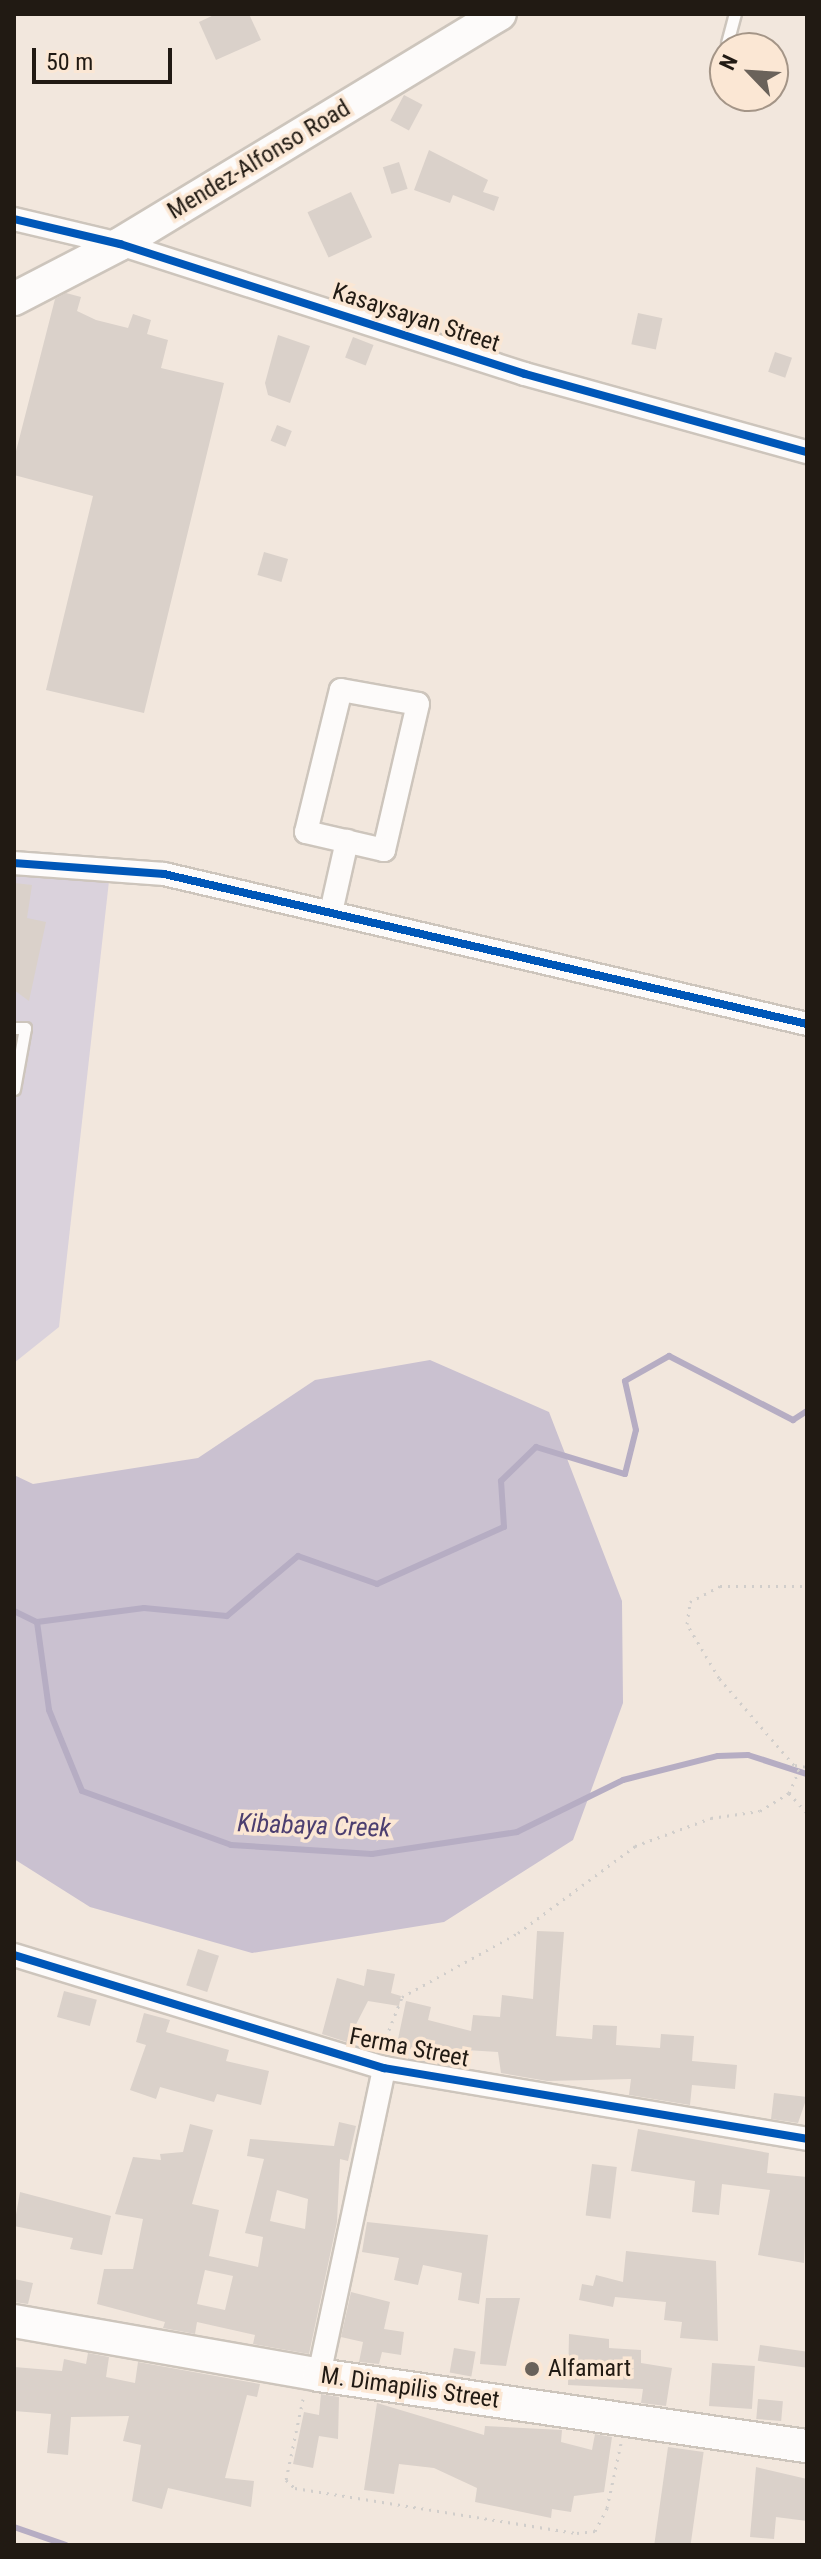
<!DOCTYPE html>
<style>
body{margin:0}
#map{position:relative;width:821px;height:2559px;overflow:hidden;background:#f2e7dd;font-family:"Roboto Condensed",sans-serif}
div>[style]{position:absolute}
.green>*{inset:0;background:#dad2dc}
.forest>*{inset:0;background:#cac1d0}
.stream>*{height:6px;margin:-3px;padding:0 3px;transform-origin:3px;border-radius:3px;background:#b6adc3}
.building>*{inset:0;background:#dad1ca;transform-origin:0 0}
.path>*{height:3px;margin-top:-1.5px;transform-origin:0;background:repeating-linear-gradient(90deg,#d1cecb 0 2px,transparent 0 8px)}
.roads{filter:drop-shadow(2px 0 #cdc5bc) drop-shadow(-2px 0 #cdc5bc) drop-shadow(0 2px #cdc5bc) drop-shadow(0 -2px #cdc5bc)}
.service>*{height:11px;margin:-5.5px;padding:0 5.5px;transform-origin:5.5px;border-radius:5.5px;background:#fdfbfa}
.minor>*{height:22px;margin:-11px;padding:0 11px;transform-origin:11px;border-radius:11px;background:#fdfbfa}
.secondary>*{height:32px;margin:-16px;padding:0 16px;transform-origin:16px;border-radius:16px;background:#fdfbfa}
.cycleway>*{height:8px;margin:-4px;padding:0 4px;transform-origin:4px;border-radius:4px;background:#0057b8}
.dots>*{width:22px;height:22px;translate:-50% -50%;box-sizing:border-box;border:4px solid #fbe7d4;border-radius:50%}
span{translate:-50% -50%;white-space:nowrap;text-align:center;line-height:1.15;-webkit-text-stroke:7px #fbe7d4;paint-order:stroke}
.street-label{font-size:24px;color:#211a13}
.poi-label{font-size:24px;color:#211a13}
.left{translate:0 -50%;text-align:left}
.water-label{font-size:26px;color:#4c3f70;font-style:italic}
.frame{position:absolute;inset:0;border:16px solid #211a13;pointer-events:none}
.north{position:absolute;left:709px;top:32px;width:80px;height:80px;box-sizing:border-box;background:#fbe7d4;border:2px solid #a49587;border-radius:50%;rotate:295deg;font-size:22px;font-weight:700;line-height:32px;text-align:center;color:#211a13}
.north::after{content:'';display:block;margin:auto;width:28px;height:36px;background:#6a625a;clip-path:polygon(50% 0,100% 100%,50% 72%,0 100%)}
.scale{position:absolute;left:32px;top:48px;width:140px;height:36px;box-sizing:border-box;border:4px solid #211a13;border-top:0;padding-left:10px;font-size:24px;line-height:28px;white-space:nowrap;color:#211a13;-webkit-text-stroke:6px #fbe7d4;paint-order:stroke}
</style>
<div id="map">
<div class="green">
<div style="clip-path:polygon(14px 875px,109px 881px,59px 1327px,14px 1363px)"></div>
</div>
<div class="forest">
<div style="clip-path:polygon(430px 1360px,549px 1412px,622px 1601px,623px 1703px,573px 1840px,444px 1922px,252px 1953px,90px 1907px,14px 1859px,14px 1475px,33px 1484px,198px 1458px,315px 1380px)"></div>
</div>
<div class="stream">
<div style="left:14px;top:1611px;width:25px;rotate:26deg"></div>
<div style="left:37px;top:1622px;width:108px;rotate:-7.5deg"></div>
<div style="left:144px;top:1608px;width:83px;rotate:5.5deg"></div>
<div style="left:227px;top:1616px;width:93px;rotate:-40.2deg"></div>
<div style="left:298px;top:1556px;width:84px;rotate:19.5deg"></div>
<div style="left:377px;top:1584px;width:139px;rotate:-24.2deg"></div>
<div style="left:504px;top:1527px;width:46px;rotate:-93.7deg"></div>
<div style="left:501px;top:1481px;width:49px;rotate:-44.2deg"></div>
<div style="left:536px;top:1447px;width:93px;rotate:16.9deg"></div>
<div style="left:625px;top:1474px;width:45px;rotate:-76deg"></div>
<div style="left:636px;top:1430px;width:50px;rotate:-102.7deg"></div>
<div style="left:625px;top:1381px;width:51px;rotate:-29.6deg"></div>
<div style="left:669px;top:1356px;width:140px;rotate:27.3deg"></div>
<div style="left:793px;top:1420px;width:17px;rotate:-33deg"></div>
<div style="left:37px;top:1622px;width:89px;rotate:82.2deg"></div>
<div style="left:49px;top:1710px;width:87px;rotate:67.8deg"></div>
<div style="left:82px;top:1791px;width:158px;rotate:19.9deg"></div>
<div style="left:231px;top:1845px;width:141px;rotate:3.7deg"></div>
<div style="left:372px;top:1854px;width:147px;rotate:-8.6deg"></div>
<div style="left:517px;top:1832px;width:118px;rotate:-26.1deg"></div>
<div style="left:623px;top:1780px;width:98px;rotate:-14.2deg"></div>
<div style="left:718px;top:1756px;width:30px;rotate:-2deg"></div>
<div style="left:748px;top:1755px;width:62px;rotate:17.9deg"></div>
<div style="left:14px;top:2527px;width:55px;rotate:19.1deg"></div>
</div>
<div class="building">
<div style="clip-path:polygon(216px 14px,249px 14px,261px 40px,216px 60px,199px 22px)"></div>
<div style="left:404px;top:95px;width:21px;height:29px;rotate:28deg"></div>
<div style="clip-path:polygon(429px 150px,488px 180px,483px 192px,499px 197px,494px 211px,453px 195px,450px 203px,414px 190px)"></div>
<div style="left:399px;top:162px;width:28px;height:17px;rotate:72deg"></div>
<div style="left:351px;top:192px;width:50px;height:48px;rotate:65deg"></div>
<div style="clip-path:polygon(66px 293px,81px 297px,77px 311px,96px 320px,128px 328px,133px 314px,151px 320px,147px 334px,168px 340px,161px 368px,224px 383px,144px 713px,46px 690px,93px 496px,14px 475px,14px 459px,55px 299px)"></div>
<div style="left:638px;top:313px;width:25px;height:32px;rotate:12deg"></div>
<div style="clip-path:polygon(278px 335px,310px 346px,290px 403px,268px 395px,265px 383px)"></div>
<div style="left:353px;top:337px;width:22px;height:22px;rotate:21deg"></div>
<div style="left:775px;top:352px;width:18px;height:21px;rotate:19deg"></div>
<div style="left:277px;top:425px;width:16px;height:17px;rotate:22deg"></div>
<div style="left:264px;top:552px;width:25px;height:24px;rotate:16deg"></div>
<div style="clip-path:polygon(14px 883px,32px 885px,27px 918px,46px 922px,29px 1001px,14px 990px)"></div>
<div style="clip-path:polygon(537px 1931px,564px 1932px,556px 2036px,592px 2039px,593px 2025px,617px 2026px,616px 2045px,660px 2048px,661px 2034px,694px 2036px,692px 2061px,737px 2065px,735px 2089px,692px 2085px,690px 2105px,629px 2095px,631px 2079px,547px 2081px,501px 2073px,498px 2052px,466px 2050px,461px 2067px,397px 2044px,406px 2001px,431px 2007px,428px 2020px,471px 2031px,473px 2015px,500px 2017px,502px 1995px,533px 1999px)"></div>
<div style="left:198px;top:1949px;width:22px;height:38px;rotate:18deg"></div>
<div style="clip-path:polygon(367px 1969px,395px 1974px,391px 1993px,401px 1996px,399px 2006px,368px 2001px,347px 2042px,322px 2034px,337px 1978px,364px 1986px)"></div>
<div style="left:64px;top:1991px;width:34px;height:27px;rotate:15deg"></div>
<div style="clip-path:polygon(144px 2013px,170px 2020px,166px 2032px,229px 2050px,226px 2061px,269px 2071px,261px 2105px,217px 2094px,214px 2102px,160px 2087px,156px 2099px,130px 2090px,146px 2045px,136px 2042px)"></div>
<div style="clip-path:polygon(774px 2093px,807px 2097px,798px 2123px,771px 2119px)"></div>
<div style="clip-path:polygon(evenodd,339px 2122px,356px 2126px,348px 2161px,340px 2159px,337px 2222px,309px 2354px,253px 2344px,255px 2335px,197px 2322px,195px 2334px,163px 2328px,165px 2322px,97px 2304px,104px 2269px,133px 2269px,143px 2219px,115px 2214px,133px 2157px,161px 2160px,160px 2154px,183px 2152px,190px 2124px,213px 2130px,192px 2204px,219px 2210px,209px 2256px,258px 2267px,263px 2237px,245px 2233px,264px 2159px,247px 2156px,250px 2139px,334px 2146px,339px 2122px,277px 2190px,308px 2199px,305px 2229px,270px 2221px,277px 2190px,339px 2122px,205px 2270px,233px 2276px,225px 2310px,197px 2304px,205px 2270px)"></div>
<div style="clip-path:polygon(638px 2129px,769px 2153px,767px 2173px,807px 2177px,804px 2263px,758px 2255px,770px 2190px,722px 2184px,719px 2215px,692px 2212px,695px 2181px,631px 2171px)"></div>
<div style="left:592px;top:2164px;width:25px;height:52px;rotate:7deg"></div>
<div style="clip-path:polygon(20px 2192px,111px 2216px,102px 2255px,70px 2249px,73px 2238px,14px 2226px)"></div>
<div style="clip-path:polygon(367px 2222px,488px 2235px,479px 2304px,458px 2300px,462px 2273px,423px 2265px,418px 2285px,394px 2280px,399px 2258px,362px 2252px)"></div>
<div style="clip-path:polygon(626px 2251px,716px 2261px,718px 2341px,680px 2338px,682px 2322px,664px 2320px,666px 2302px,615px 2297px,613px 2307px,579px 2300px,582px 2284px,593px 2286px,596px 2275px,623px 2282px)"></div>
<div style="clip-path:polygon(14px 2279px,33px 2283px,28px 2304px,14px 2302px)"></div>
<div style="clip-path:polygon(351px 2292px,390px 2302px,384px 2329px,404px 2332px,401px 2355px,382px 2352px,379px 2364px,359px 2362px,363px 2342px,341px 2337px)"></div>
<div style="clip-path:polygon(486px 2298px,520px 2298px,506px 2366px,480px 2364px)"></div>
<div style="clip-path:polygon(569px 2334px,609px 2339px,609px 2348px,641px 2350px,641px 2363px,672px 2368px,666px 2406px,641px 2403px,643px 2389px,568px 2385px)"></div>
<div style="left:760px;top:2345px;width:48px;height:16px;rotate:8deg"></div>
<div style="left:454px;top:2348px;width:22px;height:25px;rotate:10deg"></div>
<div style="clip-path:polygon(88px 2353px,109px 2357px,106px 2377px,135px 2383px,138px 2362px,260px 2384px,257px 2397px,247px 2395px,225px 2478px,254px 2481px,251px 2507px,168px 2488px,162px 2509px,132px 2501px,141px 2445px,123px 2441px,129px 2416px,71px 2417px,68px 2455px,47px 2453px,51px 2414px,14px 2411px,14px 2367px,62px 2371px,64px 2359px,86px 2364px)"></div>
<div style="left:712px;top:2363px;width:43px;height:43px;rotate:4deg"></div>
<div style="clip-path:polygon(321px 2394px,339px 2397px,338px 2439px,319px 2436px,313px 2468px,293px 2464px,304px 2412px,319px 2415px)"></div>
<div style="left:758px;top:2399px;width:25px;height:20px;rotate:5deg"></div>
<div style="clip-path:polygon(377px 2403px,484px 2435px,485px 2426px,562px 2430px,561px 2442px,592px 2450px,595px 2434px,612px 2437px,604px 2492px,574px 2496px,571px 2512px,552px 2509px,551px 2518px,475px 2502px,477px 2488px,434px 2468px,399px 2464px,394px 2494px,364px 2490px)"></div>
<div style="left:668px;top:2447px;width:36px;height:99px;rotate:8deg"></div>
<div style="clip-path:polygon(756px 2467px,807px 2479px,807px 2521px,776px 2517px,774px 2539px,750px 2537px)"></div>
</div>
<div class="path">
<div style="left:795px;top:1765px;width:12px;rotate:9deg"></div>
<div style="left:789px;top:1793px;width:27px;rotate:48deg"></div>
<div style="left:383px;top:2045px;width:52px;rotate:-68.4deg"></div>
<div style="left:402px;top:1997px;width:132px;rotate:-28.9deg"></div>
<div style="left:518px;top:1933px;width:146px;rotate:-36.6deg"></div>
<div style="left:635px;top:1846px;width:81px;rotate:-20.2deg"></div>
<div style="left:711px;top:1818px;width:49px;rotate:-8.1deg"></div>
<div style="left:760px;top:1811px;width:34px;rotate:-32deg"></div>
<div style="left:789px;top:1793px;width:24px;rotate:-66deg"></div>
<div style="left:799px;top:1771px;width:123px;rotate:-130.7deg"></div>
<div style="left:719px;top:1678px;width:63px;rotate:-120.7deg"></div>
<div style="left:687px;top:1624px;width:22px;rotate:-82deg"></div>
<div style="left:690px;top:1602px;width:34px;rotate:-28deg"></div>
<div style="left:720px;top:1586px;width:87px"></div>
<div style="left:303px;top:2399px;width:83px;rotate:101.9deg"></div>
<div style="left:286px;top:2480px;width:12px;rotate:42deg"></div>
<div style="left:295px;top:2488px;width:286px;rotate:9.1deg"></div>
<div style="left:577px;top:2533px;width:18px;rotate:-6deg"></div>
<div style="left:595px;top:2531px;width:26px;rotate:-62deg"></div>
<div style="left:607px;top:2508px;width:66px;rotate:-77.8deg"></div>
</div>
<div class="roads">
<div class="service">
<div style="left:727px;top:43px;width:30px;rotate:-75deg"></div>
<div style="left:14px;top:1028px;width:11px"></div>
<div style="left:25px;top:1028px;width:62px;rotate:100.2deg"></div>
</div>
<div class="minor">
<div style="left:14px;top:219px;width:109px;rotate:13.3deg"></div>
<div style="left:120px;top:244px;width:425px;rotate:17.8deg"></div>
<div style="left:525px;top:374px;width:293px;rotate:15.5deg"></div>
<div style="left:341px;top:690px;width:78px;rotate:10.3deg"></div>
<div style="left:418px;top:704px;width:150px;rotate:103.1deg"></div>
<div style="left:384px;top:850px;width:80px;rotate:-167deg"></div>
<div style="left:306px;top:832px;width:146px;rotate:-76.2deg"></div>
<div style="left:14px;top:863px;width:150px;rotate:4.2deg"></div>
<div style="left:164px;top:874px;width:660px;rotate:13.13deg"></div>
<div style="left:331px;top:912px;width:73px;rotate:-77.3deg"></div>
<div style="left:14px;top:1955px;width:387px;rotate:17deg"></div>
<div style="left:384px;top:2068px;width:429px;rotate:9.5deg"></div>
<div style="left:319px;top:2375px;width:314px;rotate:-78deg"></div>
</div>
<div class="secondary">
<div style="left:14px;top:299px;width:119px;rotate:-27.4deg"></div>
<div style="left:120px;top:244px;width:444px;rotate:-31.2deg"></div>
<div style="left:14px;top:2321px;width:310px;rotate:10deg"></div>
<div style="left:319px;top:2375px;width:493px;rotate:8.3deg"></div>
</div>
</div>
<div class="cycleway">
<div style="left:14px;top:219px;width:109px;rotate:13.3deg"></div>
<div style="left:120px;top:244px;width:425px;rotate:17.8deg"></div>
<div style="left:525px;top:374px;width:293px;rotate:15.5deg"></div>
<div style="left:14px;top:863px;width:150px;rotate:4.2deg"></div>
<div style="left:164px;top:874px;width:660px;rotate:13.13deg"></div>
<div style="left:14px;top:1955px;width:387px;rotate:17deg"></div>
<div style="left:384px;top:2068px;width:429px;rotate:9.5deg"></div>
</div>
<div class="dots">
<div style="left:532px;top:2369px;background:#6a625a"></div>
</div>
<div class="street-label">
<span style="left:259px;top:160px;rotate:-31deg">Mendez-Alfonso Road</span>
<span style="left:416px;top:318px;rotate:18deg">Kasaysayan Street</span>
<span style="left:409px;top:2048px;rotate:11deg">Ferma Street</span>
<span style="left:410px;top:2388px;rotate:8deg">M. Dimapilis Street</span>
</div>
<div class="poi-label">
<span class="left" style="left:548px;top:2369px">Alfamart</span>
</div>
<div class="water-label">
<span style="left:314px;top:1826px;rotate:2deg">Kibabaya Creek</span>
</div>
<div class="frame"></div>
<div class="north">N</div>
<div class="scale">50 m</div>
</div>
